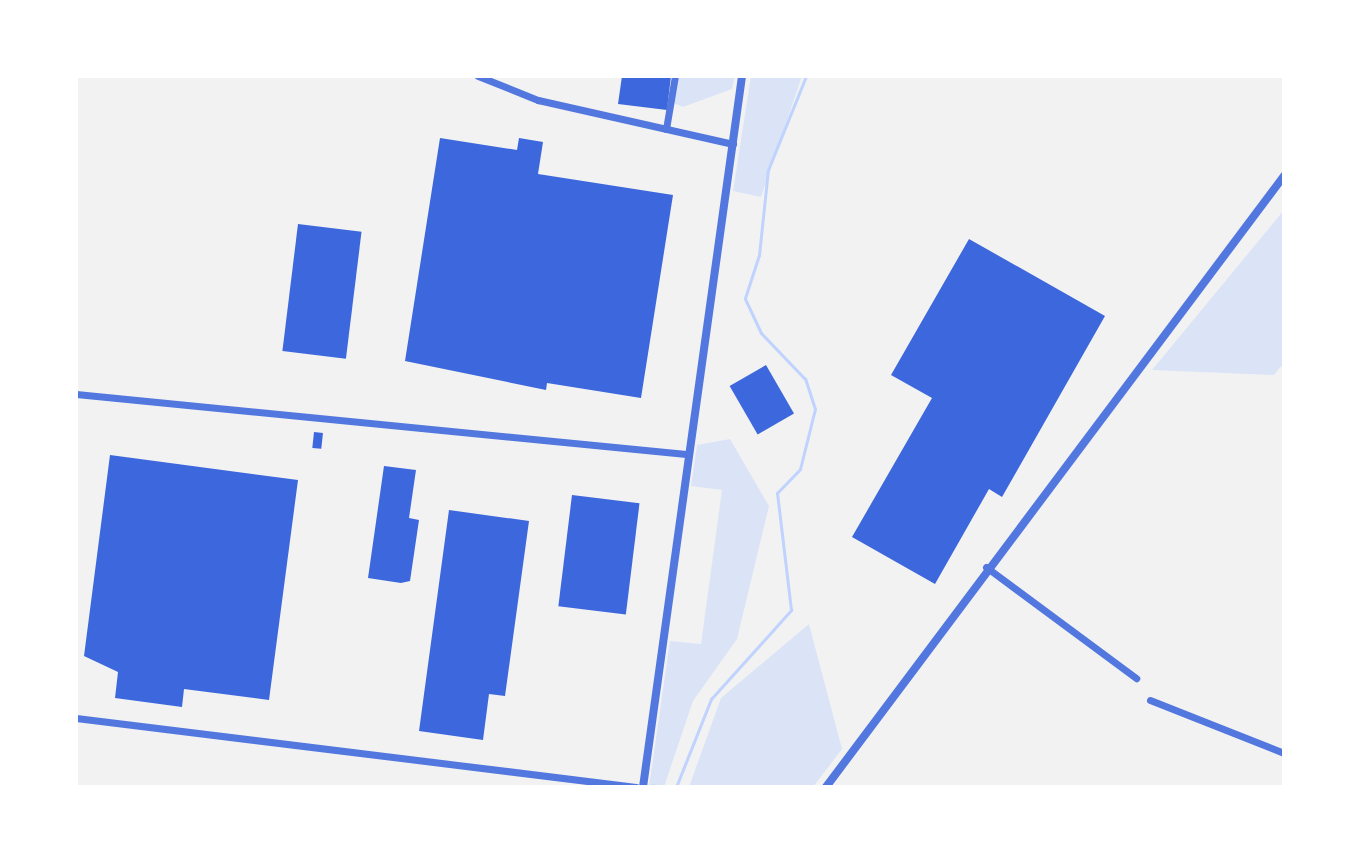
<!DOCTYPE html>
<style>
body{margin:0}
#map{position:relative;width:1360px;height:863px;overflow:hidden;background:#f2f2f2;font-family:Raleway,sans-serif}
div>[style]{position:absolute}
.green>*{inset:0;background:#dbe4f7}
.stream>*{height:3px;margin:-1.5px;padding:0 1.5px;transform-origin:1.5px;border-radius:1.5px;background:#bfd3fe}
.building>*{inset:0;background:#3d67dc;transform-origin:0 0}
.minor>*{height:7px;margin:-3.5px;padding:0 3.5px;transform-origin:3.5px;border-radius:3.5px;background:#5277de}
.tertiary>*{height:8px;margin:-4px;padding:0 4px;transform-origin:4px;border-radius:4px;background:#5277de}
span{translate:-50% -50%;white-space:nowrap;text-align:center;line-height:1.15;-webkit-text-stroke:8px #fff;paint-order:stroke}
.frame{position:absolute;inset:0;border:78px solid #fff;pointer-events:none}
</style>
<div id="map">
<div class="green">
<div style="clip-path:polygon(678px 76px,735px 76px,732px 89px,683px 107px,673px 103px)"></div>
<div style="clip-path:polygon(751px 76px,802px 76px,761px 197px,733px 191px)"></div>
<div style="clip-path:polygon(1284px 210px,1284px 363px,1274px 375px,1152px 370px)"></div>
<div style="clip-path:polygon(730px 439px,769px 506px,737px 639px,693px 701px,664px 787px,649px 787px,670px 641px,701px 644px,722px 490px,691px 486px,697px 445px)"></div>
<div style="clip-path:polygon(809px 624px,842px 749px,813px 787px,689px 787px,721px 698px)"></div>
</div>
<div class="stream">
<div style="left:653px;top:787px;width:2px;rotate:-90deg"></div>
<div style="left:676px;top:787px;width:95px;rotate:-68.3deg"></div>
<div style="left:711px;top:699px;width:120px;rotate:-48deg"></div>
<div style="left:791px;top:610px;width:118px;rotate:-96.8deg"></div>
<div style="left:777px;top:493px;width:33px;rotate:-46deg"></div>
<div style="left:800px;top:469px;width:62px;rotate:-76deg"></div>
<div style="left:815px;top:409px;width:32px;rotate:-108deg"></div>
<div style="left:805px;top:379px;width:64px;rotate:-133.7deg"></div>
<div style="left:761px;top:333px;width:38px;rotate:-115deg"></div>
<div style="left:745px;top:298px;width:45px;rotate:-72deg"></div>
<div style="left:759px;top:255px;width:85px;rotate:-84deg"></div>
<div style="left:768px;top:170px;width:101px;rotate:-68deg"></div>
</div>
<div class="building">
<div style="clip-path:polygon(622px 76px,671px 76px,667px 110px,618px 104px)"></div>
<div style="clip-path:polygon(440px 138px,517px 150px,519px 138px,543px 142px,538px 174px,673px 195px,641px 398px,547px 383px,546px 390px,405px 361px)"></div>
<div style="left:298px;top:224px;width:64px;height:128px;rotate:7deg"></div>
<div style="clip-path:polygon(969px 239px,1105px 316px,1002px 497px,989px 489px,935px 584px,852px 537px,932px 398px,891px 375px)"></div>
<div style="left:766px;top:365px;width:56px;height:42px;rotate:60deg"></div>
<div style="left:314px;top:432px;width:9px;height:16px;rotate:6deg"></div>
<div style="clip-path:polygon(110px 455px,298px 480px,269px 700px,184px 689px,182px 707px,115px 698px,118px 672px,84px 656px)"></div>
<div style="clip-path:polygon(384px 466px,416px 470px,409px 518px,419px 520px,410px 581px,401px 583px,368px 578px)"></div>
<div style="left:572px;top:495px;width:68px;height:112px;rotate:7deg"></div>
<div style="clip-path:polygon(449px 510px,529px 521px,505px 696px,489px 694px,483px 740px,419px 731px)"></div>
</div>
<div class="minor">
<div style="left:478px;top:76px;width:65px;rotate:21.8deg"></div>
<div style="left:538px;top:100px;width:200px;rotate:12.7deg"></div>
<div style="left:666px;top:129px;width:54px;rotate:-80.4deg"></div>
<div style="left:76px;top:394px;width:613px;rotate:5.62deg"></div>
<div style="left:986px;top:567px;width:187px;rotate:36.5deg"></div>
<div style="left:1150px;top:700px;width:144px;rotate:21.6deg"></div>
<div style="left:76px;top:718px;width:564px;rotate:7.02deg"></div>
</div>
<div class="tertiary">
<div style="left:643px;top:787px;width:718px;rotate:-82.07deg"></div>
<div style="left:826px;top:787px;width:764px;rotate:-53.15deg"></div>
</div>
<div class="frame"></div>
</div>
